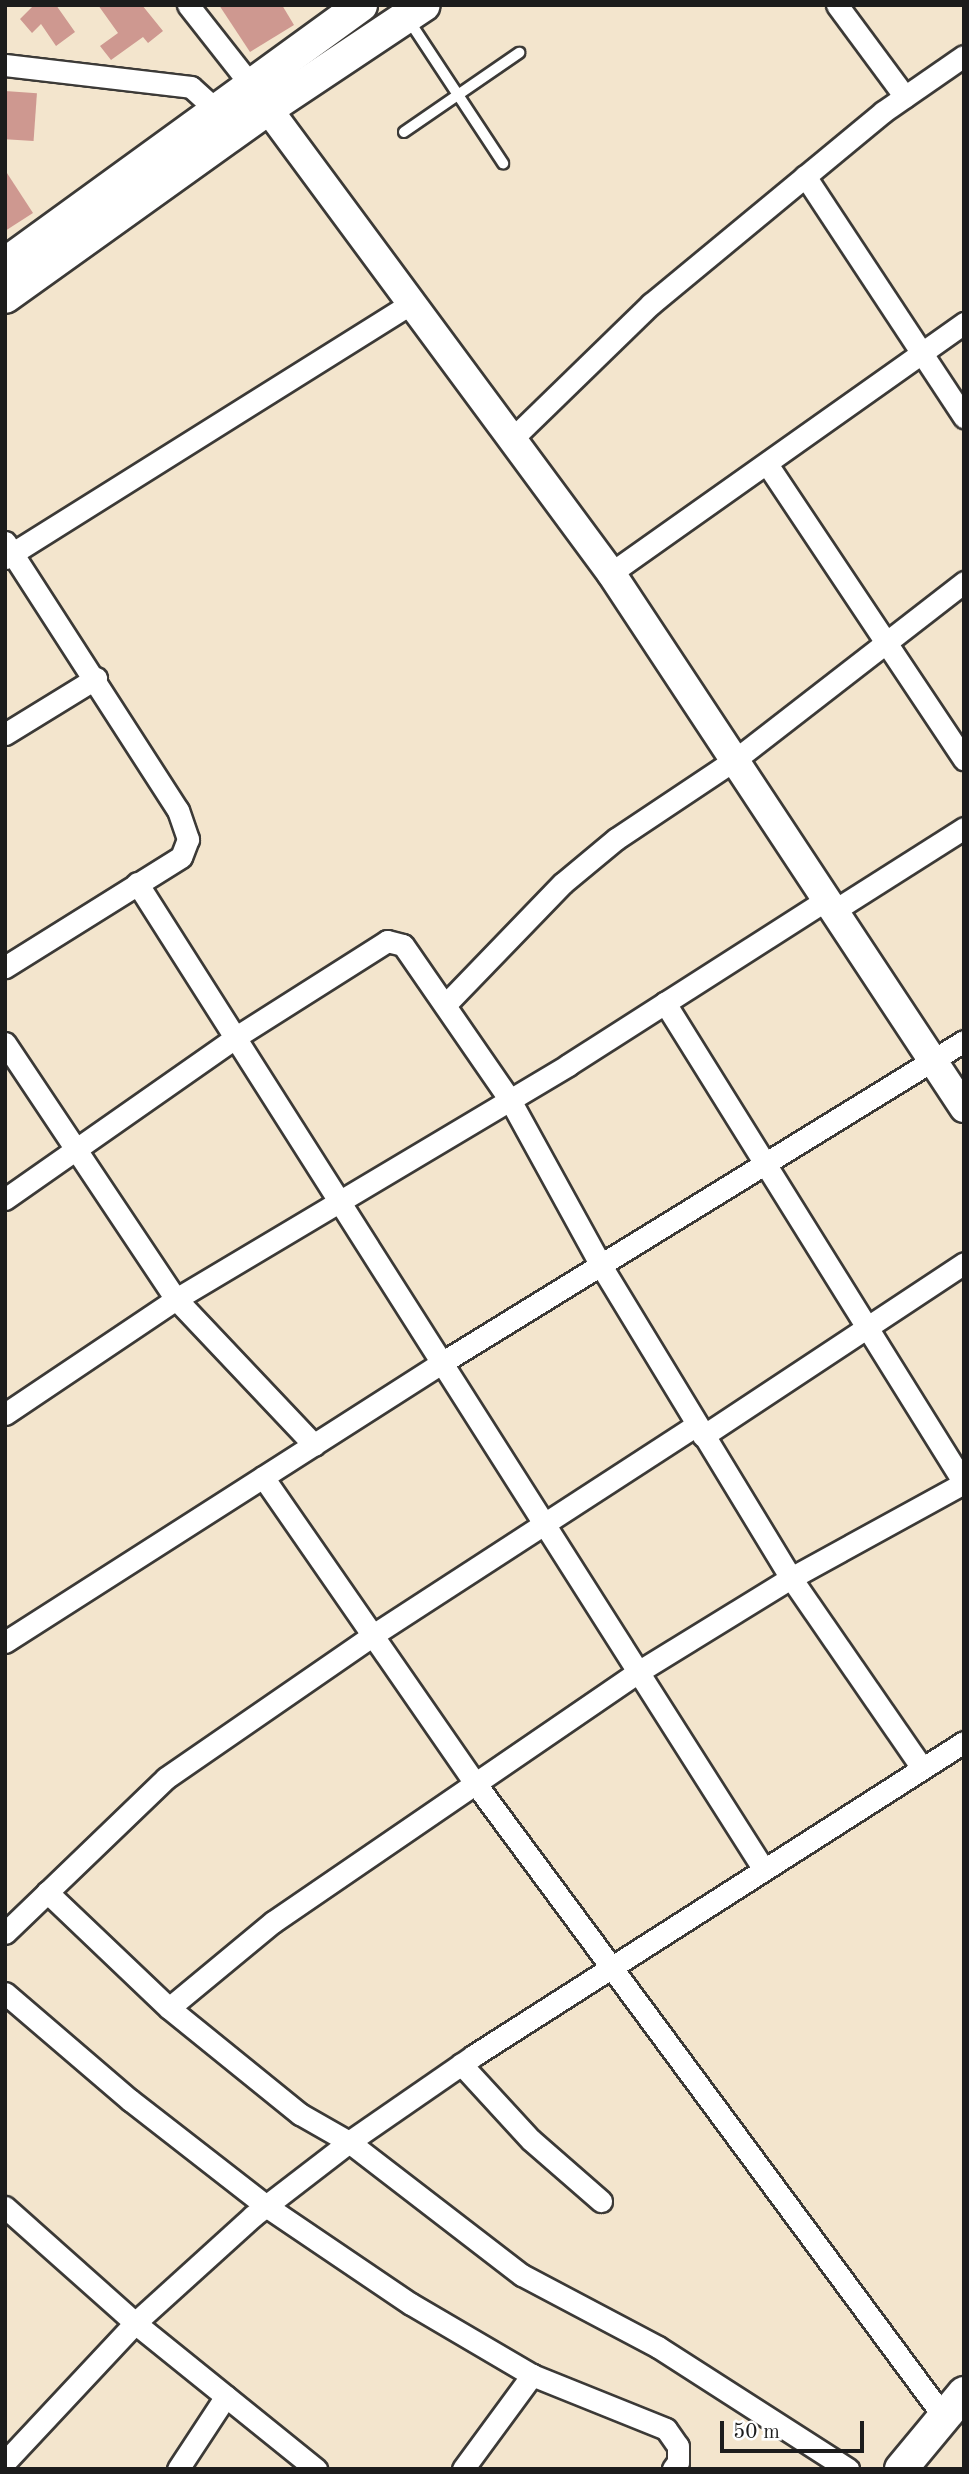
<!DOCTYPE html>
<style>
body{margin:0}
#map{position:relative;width:969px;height:2474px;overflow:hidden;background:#f3e5cd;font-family:"Old Standard TT",serif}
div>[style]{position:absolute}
.building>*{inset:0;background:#ce9890;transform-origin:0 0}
.roads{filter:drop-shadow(2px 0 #3c3a37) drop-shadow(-2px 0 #3c3a37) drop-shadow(0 2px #3c3a37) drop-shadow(0 -2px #3c3a37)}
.service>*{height:10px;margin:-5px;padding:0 5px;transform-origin:5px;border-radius:5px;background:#fff}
.minor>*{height:21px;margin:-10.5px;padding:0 10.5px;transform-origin:10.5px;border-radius:10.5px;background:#fff}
.tertiary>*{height:28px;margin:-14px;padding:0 14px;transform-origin:14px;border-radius:14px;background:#fff}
.secondary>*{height:32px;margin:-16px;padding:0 16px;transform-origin:16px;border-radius:16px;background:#fff}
span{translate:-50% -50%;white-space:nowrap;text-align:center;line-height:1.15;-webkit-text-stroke:7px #fff;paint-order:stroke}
.frame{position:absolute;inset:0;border:7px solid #1c1c1c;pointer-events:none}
.scale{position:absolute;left:720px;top:2421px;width:144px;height:32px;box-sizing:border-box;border:4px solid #1c1c1c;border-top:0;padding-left:9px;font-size:21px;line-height:24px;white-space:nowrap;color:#1c1c1c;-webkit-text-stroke:5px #fff;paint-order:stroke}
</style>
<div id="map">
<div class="building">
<div style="clip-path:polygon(34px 5px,56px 5px,75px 32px,56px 46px,41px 24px,32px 33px,20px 19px)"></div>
<div style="clip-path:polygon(98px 5px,142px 5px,163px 31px,148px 43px,143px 37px,111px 60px,100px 46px,118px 33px)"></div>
<div style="clip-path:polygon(219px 5px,282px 5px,294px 25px,250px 52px)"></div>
<div style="left:5px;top:91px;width:32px;height:48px;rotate:4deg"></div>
<div style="clip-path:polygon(5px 170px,33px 213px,5px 231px)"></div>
</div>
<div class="roads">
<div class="service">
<div style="left:408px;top:19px;width:173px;rotate:56.6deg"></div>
<div style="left:404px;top:132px;width:140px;rotate:-34.5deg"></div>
</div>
<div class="minor">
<div style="left:188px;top:5px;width:102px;rotate:51.8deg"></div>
<div style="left:837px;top:5px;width:114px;rotate:53.5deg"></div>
<div style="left:5px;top:65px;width:187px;rotate:6.7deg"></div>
<div style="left:191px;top:87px;width:45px;rotate:42.3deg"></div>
<div style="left:805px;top:176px;width:289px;rotate:56.6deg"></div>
<div style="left:510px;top:441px;width:197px;rotate:-44.2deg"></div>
<div style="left:651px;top:304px;width:301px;rotate:-39.6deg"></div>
<div style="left:883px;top:112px;width:98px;rotate:-34.7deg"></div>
<div style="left:767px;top:464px;width:355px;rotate:56.3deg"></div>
<div style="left:5px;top:542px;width:319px;rotate:57.2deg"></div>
<div style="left:178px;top:810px;width:31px;rotate:71deg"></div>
<div style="left:188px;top:839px;width:19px;rotate:111deg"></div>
<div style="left:181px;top:857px;width:208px;rotate:148deg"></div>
<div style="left:5px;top:558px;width:477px;rotate:-32.1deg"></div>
<div style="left:611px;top:573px;width:433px;rotate:-35.3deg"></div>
<div style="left:5px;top:734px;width:107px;rotate:-31.6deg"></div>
<div style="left:137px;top:883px;width:1169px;rotate:57.57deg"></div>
<div style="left:835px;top:910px;width:153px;rotate:-32.4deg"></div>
<div style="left:446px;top:1004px;width:168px;rotate:-46deg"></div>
<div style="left:563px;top:883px;width:69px;rotate:-39.7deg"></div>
<div style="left:616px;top:839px;width:144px;rotate:-33.7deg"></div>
<div style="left:736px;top:759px;width:289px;rotate:-37.8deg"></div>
<div style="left:5px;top:1043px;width:308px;rotate:56.3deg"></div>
<div style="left:176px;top:1299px;width:201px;rotate:46.6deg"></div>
<div style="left:5px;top:1199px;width:282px;rotate:-35deg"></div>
<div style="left:236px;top:1037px;width:179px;rotate:-32.4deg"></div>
<div style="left:387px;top:941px;width:16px;rotate:14deg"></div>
<div style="left:403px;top:945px;width:188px;rotate:55.4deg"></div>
<div style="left:510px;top:1100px;width:187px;rotate:61.2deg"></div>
<div style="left:600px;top:1264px;width:368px;rotate:58.7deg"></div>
<div style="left:791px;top:1578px;width:231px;rotate:55.4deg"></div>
<div style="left:5px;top:1414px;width:206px;rotate:-33.9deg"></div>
<div style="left:176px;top:1299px;width:457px;rotate:-30.8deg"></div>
<div style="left:568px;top:1065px;width:308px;rotate:-32.6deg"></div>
<div style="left:703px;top:1436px;width:313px;rotate:-33.5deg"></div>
<div style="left:263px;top:1477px;width:377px;rotate:55.3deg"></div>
<div style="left:478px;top:1787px;width:784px;rotate:53.51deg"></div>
<div style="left:5px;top:1642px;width:520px;rotate:-32.59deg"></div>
<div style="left:443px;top:1362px;width:612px;rotate:-31.64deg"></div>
<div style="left:47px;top:1892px;width:168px;rotate:43.6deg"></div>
<div style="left:169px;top:2008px;width:169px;rotate:39deg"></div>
<div style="left:300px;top:2114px;width:56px;rotate:29.7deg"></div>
<div style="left:349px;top:2142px;width:218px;rotate:37.6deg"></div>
<div style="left:522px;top:2275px;width:154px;rotate:27.9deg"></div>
<div style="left:658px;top:2347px;width:226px;rotate:32.7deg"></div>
<div style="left:5px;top:1933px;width:223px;rotate:-43.9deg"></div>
<div style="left:166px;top:1778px;width:252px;rotate:-34.6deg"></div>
<div style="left:373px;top:1635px;width:385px;rotate:-33deg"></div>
<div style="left:5px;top:1993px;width:165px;rotate:40.6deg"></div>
<div style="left:130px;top:2100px;width:172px;rotate:37.9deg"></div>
<div style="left:266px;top:2206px;width:175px;rotate:34.1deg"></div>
<div style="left:411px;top:2304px;width:140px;rotate:30.4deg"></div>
<div style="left:532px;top:2375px;width:144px;rotate:21.9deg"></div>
<div style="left:666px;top:2429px;width:21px;rotate:55deg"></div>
<div style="left:678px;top:2446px;width:16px;rotate:90deg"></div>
<div style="left:678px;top:2462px;width:9px;rotate:126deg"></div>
<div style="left:169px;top:2008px;width:135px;rotate:-39.6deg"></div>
<div style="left:273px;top:1922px;width:442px;rotate:-34.4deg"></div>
<div style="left:638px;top:1672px;width:180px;rotate:-31.6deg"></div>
<div style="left:791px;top:1578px;width:197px;rotate:-28.8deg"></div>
<div style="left:964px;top:1483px;width:566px;rotate:-121.92deg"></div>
<div style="left:461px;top:2064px;width:103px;rotate:47.4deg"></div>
<div style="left:531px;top:2140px;width:93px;rotate:41.1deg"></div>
<div style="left:5px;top:2207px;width:174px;rotate:41.7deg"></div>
<div style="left:135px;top:2323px;width:233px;rotate:38.9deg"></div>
<div style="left:5px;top:2462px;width:190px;rotate:-46.9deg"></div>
<div style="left:135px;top:2323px;width:159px;rotate:-42.2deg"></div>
<div style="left:253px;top:2216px;width:121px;rotate:-37.6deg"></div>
<div style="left:349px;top:2142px;width:151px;rotate:-34.7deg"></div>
<div style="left:473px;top:2056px;width:583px;rotate:-32.6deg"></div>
<div style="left:178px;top:2469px;width:87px;rotate:-56.7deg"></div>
<div style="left:463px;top:2469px;width:117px;rotate:-53.7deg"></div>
</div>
<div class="tertiary">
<div style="left:254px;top:90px;width:601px;rotate:53.53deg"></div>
<div style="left:611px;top:573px;width:641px;rotate:56.58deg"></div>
</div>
<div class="secondary">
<div style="left:5px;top:264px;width:440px;rotate:-36deg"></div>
<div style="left:5px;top:297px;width:323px;rotate:-35.6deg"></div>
<div style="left:268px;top:109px;width:187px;rotate:-33.7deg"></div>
<div style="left:901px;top:2469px;width:99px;rotate:-50.3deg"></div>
</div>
</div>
<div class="frame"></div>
<div class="scale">50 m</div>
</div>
